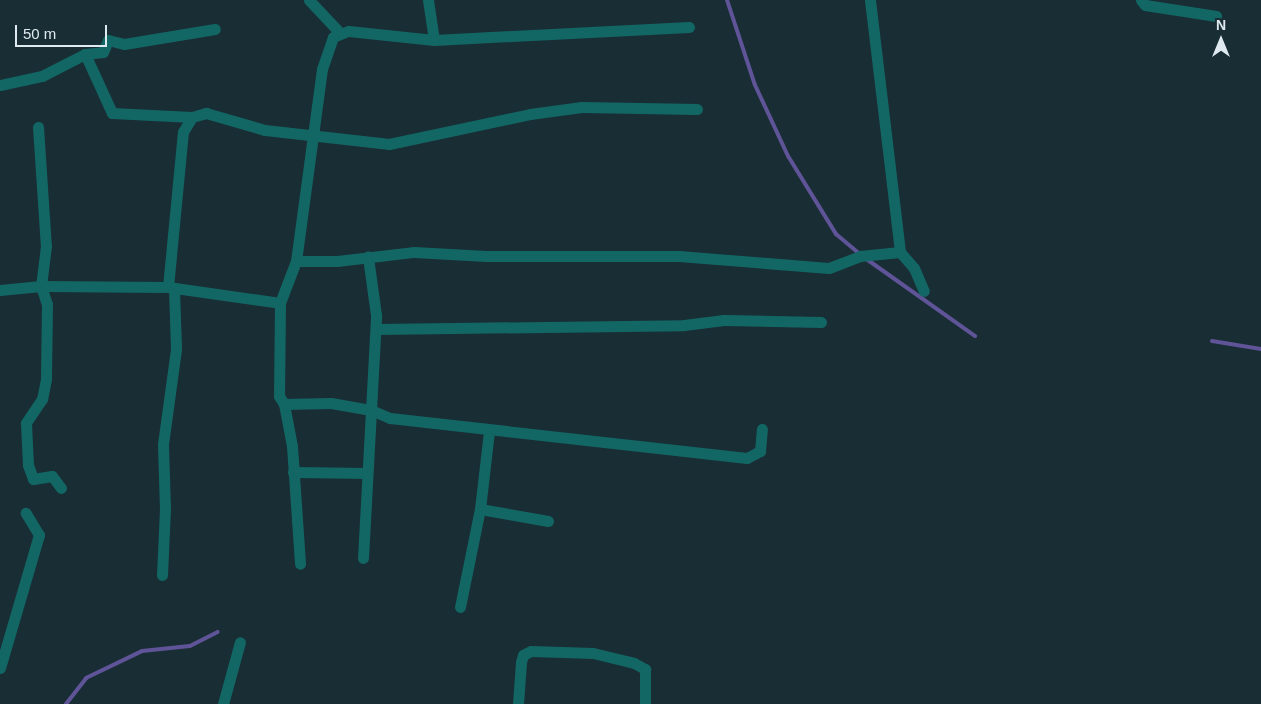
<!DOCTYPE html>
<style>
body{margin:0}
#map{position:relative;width:1261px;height:704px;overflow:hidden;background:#192d35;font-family:Helvetica,sans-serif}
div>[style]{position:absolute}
.stream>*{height:4px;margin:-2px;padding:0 2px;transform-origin:2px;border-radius:2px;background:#5f5498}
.minor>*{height:11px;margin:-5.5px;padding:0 5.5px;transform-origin:5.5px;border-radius:5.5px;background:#126764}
span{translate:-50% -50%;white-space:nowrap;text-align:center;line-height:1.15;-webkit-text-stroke:5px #192d35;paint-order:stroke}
.north{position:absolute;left:1196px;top:15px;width:50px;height:50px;-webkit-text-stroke:4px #192d35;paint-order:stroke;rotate:0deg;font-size:14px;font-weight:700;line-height:20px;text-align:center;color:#deeaef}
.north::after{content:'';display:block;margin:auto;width:18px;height:22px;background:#deeaef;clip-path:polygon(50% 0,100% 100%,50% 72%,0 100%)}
.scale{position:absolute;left:15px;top:25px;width:92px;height:22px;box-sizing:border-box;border:2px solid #deeaef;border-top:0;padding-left:6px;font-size:15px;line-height:18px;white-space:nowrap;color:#deeaef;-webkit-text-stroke:4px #192d35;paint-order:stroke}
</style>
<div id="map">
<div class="stream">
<div style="left:727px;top:0;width:89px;rotate:71.8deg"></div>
<div style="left:755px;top:85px;width:78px;rotate:65.1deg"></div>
<div style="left:788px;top:156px;width:92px;rotate:58.4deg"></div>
<div style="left:836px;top:234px;width:31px;rotate:40deg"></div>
<div style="left:865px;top:258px;width:135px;rotate:35.3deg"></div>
<div style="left:1212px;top:341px;width:50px;rotate:9.3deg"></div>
<div style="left:66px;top:704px;width:33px;rotate:-52deg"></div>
<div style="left:86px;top:678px;width:62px;rotate:-25.7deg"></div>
<div style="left:142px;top:651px;width:48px;rotate:-5.9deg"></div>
<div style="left:190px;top:646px;width:31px;rotate:-27deg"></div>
</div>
<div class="minor">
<div style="left:309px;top:0;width:44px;rotate:46.8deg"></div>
<div style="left:428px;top:0;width:40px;rotate:81.5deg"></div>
<div style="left:870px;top:0;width:254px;rotate:83.2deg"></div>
<div style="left:900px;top:252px;width:21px;rotate:49deg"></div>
<div style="left:914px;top:268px;width:25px;rotate:67deg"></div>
<div style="left:1141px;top:0;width:6px;rotate:51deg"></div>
<div style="left:1145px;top:5px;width:72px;rotate:8.8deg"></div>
<div style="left:689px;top:27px;width:255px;rotate:177.1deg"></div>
<div style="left:434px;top:40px;width:86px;rotate:-174deg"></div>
<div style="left:348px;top:31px;width:16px;rotate:158deg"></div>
<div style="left:333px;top:37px;width:34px;rotate:109deg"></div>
<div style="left:322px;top:69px;width:194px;rotate:97.7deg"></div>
<div style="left:296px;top:261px;width:45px;rotate:110.9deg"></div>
<div style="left:280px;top:303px;width:93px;rotate:90.6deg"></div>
<div style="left:279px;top:396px;width:9px;rotate:58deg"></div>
<div style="left:284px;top:404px;width:47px;rotate:-1.2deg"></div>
<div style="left:331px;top:403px;width:41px;rotate:9.9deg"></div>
<div style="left:371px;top:410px;width:21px;rotate:23deg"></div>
<div style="left:390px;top:418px;width:359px;rotate:6.4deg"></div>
<div style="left:747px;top:458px;width:15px;rotate:-28deg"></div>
<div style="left:760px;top:451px;width:22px;rotate:-85deg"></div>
<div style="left:85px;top:54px;width:65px;rotate:65.4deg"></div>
<div style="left:112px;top:113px;width:80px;rotate:2.9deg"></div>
<div style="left:0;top:85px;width:43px;rotate:-12.1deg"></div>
<div style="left:42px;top:76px;width:48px;rotate:-27.1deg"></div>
<div style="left:85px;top:54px;width:18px;rotate:-6deg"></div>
<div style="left:103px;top:52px;width:13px;rotate:-67deg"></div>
<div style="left:108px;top:40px;width:16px;rotate:14deg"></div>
<div style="left:124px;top:44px;width:92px;rotate:-9.4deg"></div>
<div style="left:38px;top:127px;width:119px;rotate:86.2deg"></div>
<div style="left:46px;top:246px;width:40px;rotate:97.1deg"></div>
<div style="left:41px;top:286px;width:19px;rotate:72deg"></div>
<div style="left:47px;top:304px;width:75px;rotate:90.8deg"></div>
<div style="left:46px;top:379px;width:20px;rotate:101deg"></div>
<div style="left:42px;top:399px;width:29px;rotate:124deg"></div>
<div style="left:26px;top:423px;width:42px;rotate:87.3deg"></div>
<div style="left:28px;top:465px;width:15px;rotate:70deg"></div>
<div style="left:33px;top:479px;width:19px;rotate:-9deg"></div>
<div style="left:52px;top:476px;width:15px;rotate:53deg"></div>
<div style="left:296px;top:261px;width:41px"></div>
<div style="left:337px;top:261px;width:78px;rotate:-6.7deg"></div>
<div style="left:414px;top:252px;width:72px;rotate:3.2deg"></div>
<div style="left:486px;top:256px;width:193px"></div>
<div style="left:679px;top:256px;width:150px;rotate:4.6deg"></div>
<div style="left:829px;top:268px;width:33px;rotate:-21deg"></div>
<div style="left:860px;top:256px;width:40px;rotate:-5.7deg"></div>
<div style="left:168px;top:287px;width:156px;rotate:-84.5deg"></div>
<div style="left:183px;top:132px;width:17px;rotate:-59deg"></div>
<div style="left:192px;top:117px;width:15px;rotate:-16deg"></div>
<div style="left:206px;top:113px;width:61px;rotate:16.1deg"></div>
<div style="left:265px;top:130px;width:125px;rotate:6.4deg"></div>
<div style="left:389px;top:144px;width:144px;rotate:-12deg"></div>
<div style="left:530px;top:114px;width:52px;rotate:-7.7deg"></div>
<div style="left:582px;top:107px;width:115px;rotate:1deg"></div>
<div style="left:0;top:290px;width:41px;rotate:-5.6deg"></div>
<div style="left:41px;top:286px;width:127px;rotate:0.5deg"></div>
<div style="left:168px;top:287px;width:113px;rotate:8.1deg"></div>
<div style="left:376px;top:329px;width:308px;rotate:-0.7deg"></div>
<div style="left:684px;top:325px;width:40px;rotate:-7.1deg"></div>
<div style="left:724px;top:320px;width:97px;rotate:1.2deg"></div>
<div style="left:284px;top:404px;width:43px;rotate:79.2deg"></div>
<div style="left:292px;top:446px;width:118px;rotate:86.1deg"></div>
<div style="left:293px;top:472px;width:74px;rotate:0.8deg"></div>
<div style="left:480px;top:509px;width:69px;rotate:10deg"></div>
<div style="left:363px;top:558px;width:243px;rotate:-86.9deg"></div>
<div style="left:376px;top:315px;width:59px;rotate:-97.9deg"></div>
<div style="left:162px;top:575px;width:66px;rotate:-87.4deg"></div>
<div style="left:165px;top:509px;width:65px;rotate:-91.8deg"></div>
<div style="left:163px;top:444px;width:96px;rotate:-82.2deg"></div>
<div style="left:176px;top:349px;width:61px;rotate:-91.9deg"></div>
<div style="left:460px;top:607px;width:100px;rotate:-78.5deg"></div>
<div style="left:480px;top:509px;width:79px;rotate:-83.4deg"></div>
<div style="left:0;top:668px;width:139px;rotate:-73.7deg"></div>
<div style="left:39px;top:535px;width:26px;rotate:-121deg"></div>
<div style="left:223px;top:704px;width:64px;rotate:-74.7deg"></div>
<div style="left:518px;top:704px;width:42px;rotate:-85.9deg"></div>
<div style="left:521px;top:662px;width:7px;rotate:-74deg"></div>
<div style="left:523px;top:655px;width:9px;rotate:-27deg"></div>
<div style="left:531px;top:651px;width:62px;rotate:1.8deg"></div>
<div style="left:593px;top:653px;width:42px;rotate:13.7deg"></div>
<div style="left:634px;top:663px;width:13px;rotate:29deg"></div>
<div style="left:645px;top:669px;width:35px;rotate:90deg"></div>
</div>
<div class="north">N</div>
<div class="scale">50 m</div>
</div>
